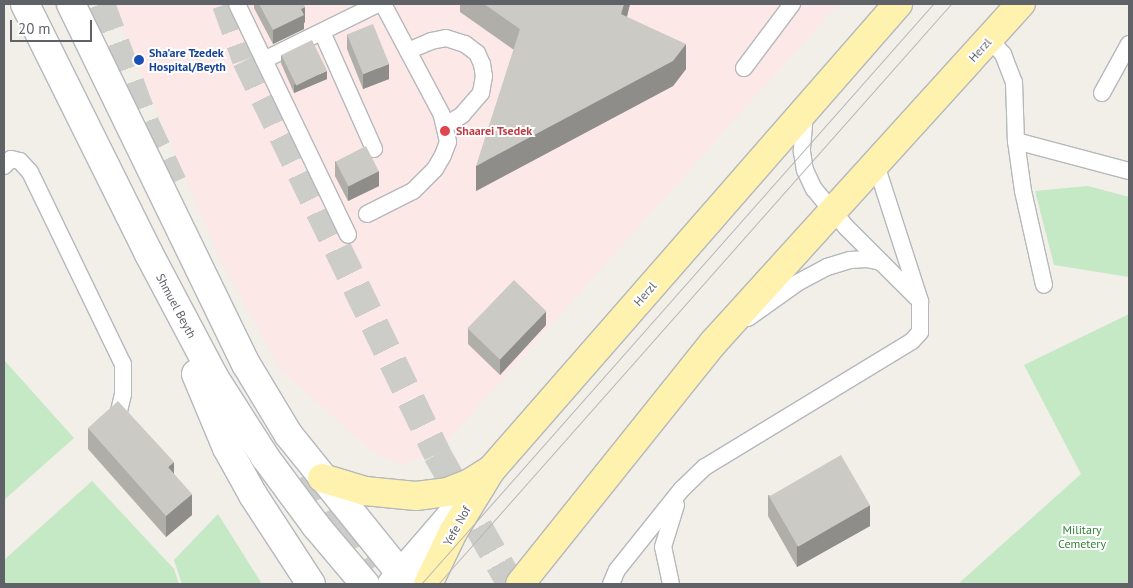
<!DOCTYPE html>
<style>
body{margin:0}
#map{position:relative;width:1133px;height:588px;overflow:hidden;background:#f1efe8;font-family:"PT Sans",sans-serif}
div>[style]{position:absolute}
.medical>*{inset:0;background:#fce8e6}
.green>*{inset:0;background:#c5e8c5}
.highway-tunnel>*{height:28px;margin-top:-14px;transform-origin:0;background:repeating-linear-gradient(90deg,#ccccc8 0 28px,transparent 0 42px)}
.roads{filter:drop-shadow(1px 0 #b5b8bc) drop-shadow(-1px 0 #b5b8bc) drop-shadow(0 1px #b5b8bc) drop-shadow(0 -1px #b5b8bc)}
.lane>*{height:16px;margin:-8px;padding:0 8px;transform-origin:8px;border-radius:8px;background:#fff}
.secondary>*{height:28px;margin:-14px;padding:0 14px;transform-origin:14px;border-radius:14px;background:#fff}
.primary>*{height:28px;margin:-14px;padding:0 14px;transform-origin:14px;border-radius:14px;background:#fff2af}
.tram>*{height:1px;margin:-0.5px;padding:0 0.5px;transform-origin:0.5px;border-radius:0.5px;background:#b6b7b8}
.wall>*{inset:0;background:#afaea9}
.shaded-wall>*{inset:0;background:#8f8d8a}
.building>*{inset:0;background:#cccac5;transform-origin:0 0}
.dots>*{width:14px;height:14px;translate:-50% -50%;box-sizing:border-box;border:2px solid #fff;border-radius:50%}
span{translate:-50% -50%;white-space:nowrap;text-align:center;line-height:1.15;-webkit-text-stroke:4px #fff;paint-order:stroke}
.street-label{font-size:12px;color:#5f6368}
.transit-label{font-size:12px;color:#164399;font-weight:700}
.left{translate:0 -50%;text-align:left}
.health-label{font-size:12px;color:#be3a42;font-weight:700}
.park-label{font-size:12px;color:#348238}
.frame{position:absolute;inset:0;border:5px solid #5f6368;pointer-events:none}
.scale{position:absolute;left:10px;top:20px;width:82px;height:22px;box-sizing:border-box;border:2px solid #5f6368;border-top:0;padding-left:6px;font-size:15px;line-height:18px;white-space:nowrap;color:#5f6368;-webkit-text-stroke:4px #fff;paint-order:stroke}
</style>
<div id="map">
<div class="medical">
<div style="clip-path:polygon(112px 4px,838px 4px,441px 448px,404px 465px,375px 454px,281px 371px,219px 257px)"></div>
</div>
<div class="green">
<div style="clip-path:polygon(1088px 186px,1129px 197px,1129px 277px,1054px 265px,1035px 191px)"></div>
<div style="clip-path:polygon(1129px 314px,1129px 584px,958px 584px,1081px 474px,1024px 365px)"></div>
<div style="clip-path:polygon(4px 360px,74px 438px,4px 500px)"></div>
<div style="clip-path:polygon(92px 481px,174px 569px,179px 584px,4px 584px,4px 560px)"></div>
<div style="clip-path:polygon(218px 514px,262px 584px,182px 584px,174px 560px)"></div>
</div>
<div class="highway-tunnel">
<div style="left:101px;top:4px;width:127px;rotate:69.7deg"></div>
<div style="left:145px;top:123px;width:66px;rotate:65deg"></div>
<div style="left:226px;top:4px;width:59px;rotate:70.3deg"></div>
<div style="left:246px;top:60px;width:438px;rotate:64.1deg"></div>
<div style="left:437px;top:454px;width:150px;rotate:60.4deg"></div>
<div style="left:312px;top:472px;width:60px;rotate:64.3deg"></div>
<div style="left:338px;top:526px;width:54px;rotate:60.1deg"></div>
</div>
<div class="roads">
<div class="lane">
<div style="left:237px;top:4px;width:256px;rotate:64.3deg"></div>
<div style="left:322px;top:32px;width:128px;rotate:66deg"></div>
<div style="left:989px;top:39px;width:21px;rotate:47deg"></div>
<div style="left:1003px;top:54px;width:30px;rotate:69deg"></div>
<div style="left:1014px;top:82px;width:59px;rotate:88.1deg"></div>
<div style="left:1016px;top:141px;width:50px;rotate:82deg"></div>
<div style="left:1023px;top:191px;width:96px;rotate:77.4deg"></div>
<div style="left:408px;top:51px;width:25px;rotate:-23deg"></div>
<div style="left:431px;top:41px;width:15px;rotate:-11deg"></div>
<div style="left:446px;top:38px;width:20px;rotate:18deg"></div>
<div style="left:465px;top:44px;width:15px;rotate:37deg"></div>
<div style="left:477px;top:53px;width:12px;rotate:66deg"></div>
<div style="left:482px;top:64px;width:12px;rotate:81deg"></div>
<div style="left:484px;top:76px;width:17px;rotate:100deg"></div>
<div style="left:481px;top:93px;width:29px;rotate:131deg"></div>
<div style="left:462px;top:115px;width:20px;rotate:147deg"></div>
<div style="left:264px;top:60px;width:127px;rotate:-26.2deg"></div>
<div style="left:744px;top:68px;width:80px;rotate:-53.1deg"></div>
<div style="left:1102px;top:93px;width:56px;rotate:-61.1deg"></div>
<div style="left:805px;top:114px;width:38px;rotate:95deg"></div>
<div style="left:802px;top:152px;width:18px;rotate:81deg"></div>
<div style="left:805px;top:170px;width:21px;rotate:65deg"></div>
<div style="left:814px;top:189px;width:50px;rotate:49.9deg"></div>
<div style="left:846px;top:227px;width:100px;rotate:45deg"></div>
<div style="left:1016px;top:141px;width:117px;rotate:14.9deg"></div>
<div style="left:4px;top:166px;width:10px;rotate:-45deg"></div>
<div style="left:11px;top:159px;width:9px;rotate:13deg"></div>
<div style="left:20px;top:161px;width:15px;rotate:48deg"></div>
<div style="left:30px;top:172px;width:213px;rotate:64.2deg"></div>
<div style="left:123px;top:364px;width:30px;rotate:90deg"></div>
<div style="left:123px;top:394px;width:18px;rotate:103deg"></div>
<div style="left:367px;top:214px;width:51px;rotate:-26.6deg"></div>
<div style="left:413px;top:191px;width:31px;rotate:-45deg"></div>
<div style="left:435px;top:169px;width:16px;rotate:-60deg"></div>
<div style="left:443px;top:155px;width:14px;rotate:-69deg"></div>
<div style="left:448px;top:142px;width:28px;rotate:-103deg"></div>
<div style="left:442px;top:115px;width:126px;rotate:-118deg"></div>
<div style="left:748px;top:318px;width:60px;rotate:-35.5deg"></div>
<div style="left:797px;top:283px;width:34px;rotate:-28deg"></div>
<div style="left:827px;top:267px;width:24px;rotate:-17deg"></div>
<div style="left:850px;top:260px;width:17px;rotate:-3deg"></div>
<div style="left:867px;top:259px;width:14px;rotate:12deg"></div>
<div style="left:611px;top:584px;width:15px;rotate:-67deg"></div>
<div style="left:617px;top:570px;width:104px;rotate:-51.3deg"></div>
<div style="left:682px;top:489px;width:32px;rotate:-44deg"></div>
<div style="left:705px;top:467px;width:242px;rotate:-31.3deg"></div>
<div style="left:912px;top:341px;width:12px;rotate:-48deg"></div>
<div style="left:920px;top:332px;width:31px;rotate:-90deg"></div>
<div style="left:920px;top:301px;width:143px;rotate:-107.9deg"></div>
<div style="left:671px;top:584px;width:38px;rotate:-102deg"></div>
<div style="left:663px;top:547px;width:44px;rotate:-72.8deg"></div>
</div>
<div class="secondary">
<div style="left:25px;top:4px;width:279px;rotate:63.6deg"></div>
<div style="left:149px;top:254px;width:139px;rotate:62.1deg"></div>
<div style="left:214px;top:377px;width:95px;rotate:57.5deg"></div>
<div style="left:265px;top:457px;width:86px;rotate:53.5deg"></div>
<div style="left:316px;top:526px;width:76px;rotate:49.8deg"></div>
<div style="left:71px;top:4px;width:400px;rotate:64.1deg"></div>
<div style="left:246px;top:364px;width:82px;rotate:59deg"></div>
<div style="left:288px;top:434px;width:193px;rotate:51.1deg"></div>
<div style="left:196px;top:374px;width:80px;rotate:67.3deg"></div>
<div style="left:227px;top:448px;width:54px;rotate:61deg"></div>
<div style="left:253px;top:495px;width:106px;rotate:56.9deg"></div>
<div style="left:392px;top:584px;width:107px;rotate:-49.2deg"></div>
</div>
<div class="primary">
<div style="left:322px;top:478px;width:45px;rotate:16.8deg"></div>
<div style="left:365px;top:491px;width:51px;rotate:5.6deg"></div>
<div style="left:416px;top:496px;width:31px;rotate:-7deg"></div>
<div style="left:447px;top:492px;width:22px;rotate:-21deg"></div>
<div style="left:468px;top:484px;width:25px;rotate:-32deg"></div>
<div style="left:428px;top:584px;width:58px;rotate:-64.3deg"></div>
<div style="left:453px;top:532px;width:73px;rotate:-58.5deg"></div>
<div style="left:491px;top:470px;width:619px;rotate:-48.87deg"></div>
<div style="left:520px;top:584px;width:310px;rotate:-51.3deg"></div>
<div style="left:714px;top:342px;width:457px;rotate:-47.8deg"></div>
</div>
</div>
<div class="tram">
<div style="left:421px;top:584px;width:774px;rotate:-48.56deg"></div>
<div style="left:438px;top:584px;width:774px;rotate:-48.51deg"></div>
</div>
<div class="wall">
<div style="clip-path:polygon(254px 4px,304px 4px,305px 22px,304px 23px,304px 29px,273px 44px,254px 8px)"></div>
<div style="clip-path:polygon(460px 4px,630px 4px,627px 17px,686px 69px,673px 86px,476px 191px,514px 50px,460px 12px)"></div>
<div style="clip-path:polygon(347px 34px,389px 79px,363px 89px,347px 49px)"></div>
<div style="clip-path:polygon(281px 55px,327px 79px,294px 93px,281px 63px)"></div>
<div style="clip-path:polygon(335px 161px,379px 186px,348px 201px,335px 176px)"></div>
<div style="clip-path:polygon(546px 325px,500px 375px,468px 344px,468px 329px)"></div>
<div style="clip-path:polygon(88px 428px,174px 474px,192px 515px,166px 537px,88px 449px)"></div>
<div style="clip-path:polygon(768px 495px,870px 526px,797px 567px,768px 516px)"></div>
</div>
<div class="shaded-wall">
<div style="clip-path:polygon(624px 4px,630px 4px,621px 39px,621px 14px)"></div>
<div style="clip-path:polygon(305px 7px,305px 22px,304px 23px,304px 29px,273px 44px,273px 30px,301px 9px)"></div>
<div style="clip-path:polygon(686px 44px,686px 69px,673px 86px,476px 191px,476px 166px)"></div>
<div style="clip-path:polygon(389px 64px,389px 79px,363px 89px,363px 74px)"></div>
<div style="clip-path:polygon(327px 71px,327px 79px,294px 93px,294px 85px)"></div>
<div style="clip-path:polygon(379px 171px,379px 186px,348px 201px,348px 186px)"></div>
<div style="clip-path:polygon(546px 311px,546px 325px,500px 375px,500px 360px)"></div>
<div style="clip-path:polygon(174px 462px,174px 482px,168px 467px)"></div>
<div style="clip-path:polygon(192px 494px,192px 515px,166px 537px,166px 516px)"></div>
<div style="clip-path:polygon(870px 505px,870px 526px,797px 567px,797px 546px)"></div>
</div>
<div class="building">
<div style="clip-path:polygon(259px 4px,304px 4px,305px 7px,301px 9px,304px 15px,273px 30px)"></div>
<div style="clip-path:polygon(484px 4px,624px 4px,621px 14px,686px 44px,673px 61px,476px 166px,520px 29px)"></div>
<div style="left:373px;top:24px;width:43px;height:28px;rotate:68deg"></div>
<div style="left:312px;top:40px;width:34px;height:34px;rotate:64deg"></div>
<div style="left:366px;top:146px;width:28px;height:34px;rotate:63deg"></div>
<div style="left:514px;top:280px;width:45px;height:67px;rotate:44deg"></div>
<div style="clip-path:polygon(118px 401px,174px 462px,168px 467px,192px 494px,166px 516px,88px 428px)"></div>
<div style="left:841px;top:455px;width:58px;height:83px;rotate:60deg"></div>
</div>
<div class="dots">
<div style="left:139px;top:60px;background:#1a4fb4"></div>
<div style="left:445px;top:131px;background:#e0444e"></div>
</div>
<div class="street-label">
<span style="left:980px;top:50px;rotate:-48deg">Herzl</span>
<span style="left:645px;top:294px;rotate:-49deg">Herzl</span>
<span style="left:176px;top:306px;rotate:62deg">Shmuel Beyth</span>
<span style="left:457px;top:526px;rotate:-61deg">Yefe Nof</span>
</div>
<div class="transit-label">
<span class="left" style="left:149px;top:60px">Sha'are Tzedek<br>Hospital/Beyth</span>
</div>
<div class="health-label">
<span class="left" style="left:456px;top:131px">Shaarei Tsedek</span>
</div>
<div class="park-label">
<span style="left:1082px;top:537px">Military<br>Cemetery</span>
</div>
<div class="frame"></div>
<div class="scale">20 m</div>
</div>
